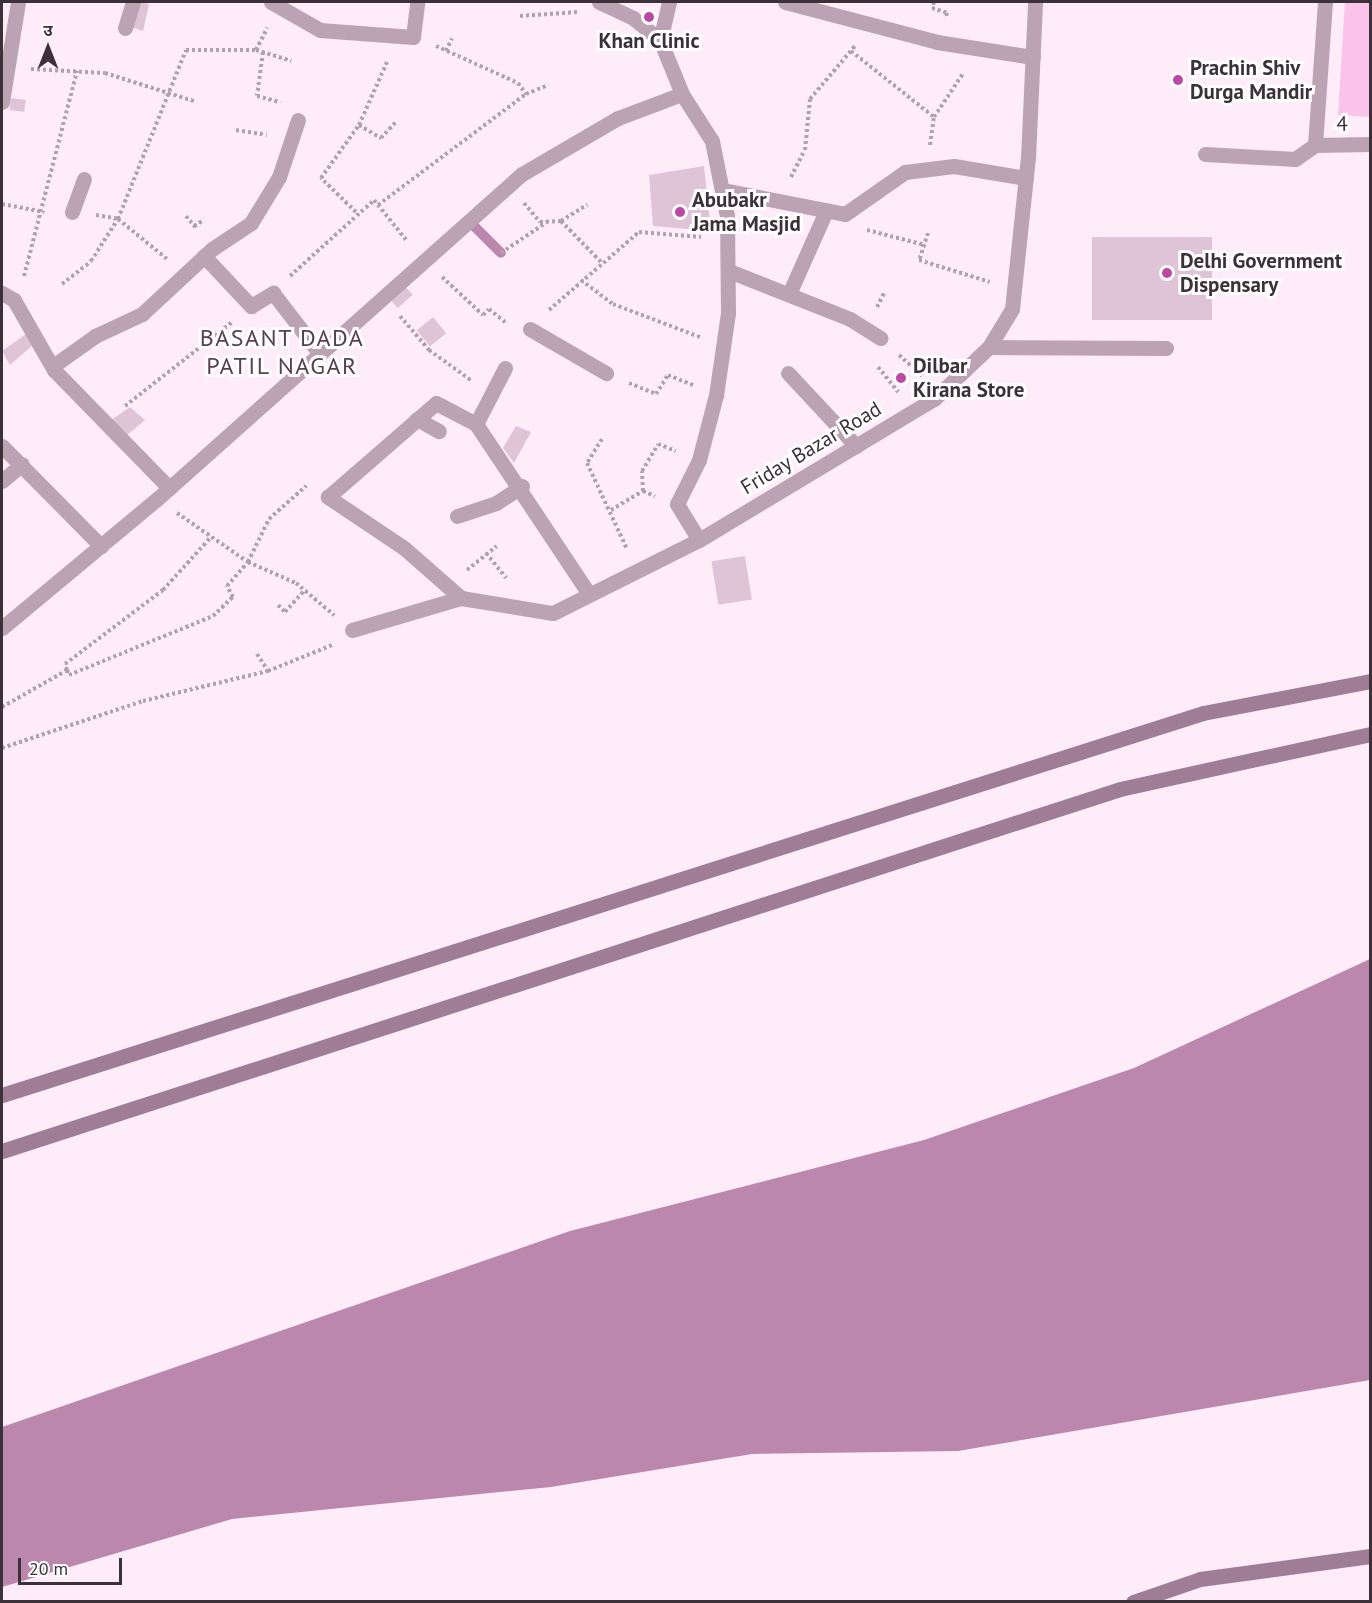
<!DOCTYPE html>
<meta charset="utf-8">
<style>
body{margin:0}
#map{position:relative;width:1372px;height:1603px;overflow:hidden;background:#feecf8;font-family:"PT Sans","Noto Sans Devanagari",sans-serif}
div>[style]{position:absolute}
.green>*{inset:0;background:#f9c3ea}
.water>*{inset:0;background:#bb87ad}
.stream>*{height:10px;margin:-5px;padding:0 5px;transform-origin:5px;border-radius:5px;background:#bb87ad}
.building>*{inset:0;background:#dfc4d7;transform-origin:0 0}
.path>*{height:4px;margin-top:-2px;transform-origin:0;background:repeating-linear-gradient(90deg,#b0a1ab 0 3px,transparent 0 6px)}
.lane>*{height:15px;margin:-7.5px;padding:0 7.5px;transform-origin:7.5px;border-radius:7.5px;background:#bba3b4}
.street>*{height:15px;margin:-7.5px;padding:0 7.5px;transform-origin:7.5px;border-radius:7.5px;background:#bba3b4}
.secondary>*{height:15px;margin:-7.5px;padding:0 7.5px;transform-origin:7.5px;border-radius:7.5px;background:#a07d96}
.dots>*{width:16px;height:16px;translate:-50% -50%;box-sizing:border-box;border:3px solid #fff;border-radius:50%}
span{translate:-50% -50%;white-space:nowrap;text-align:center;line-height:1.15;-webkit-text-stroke:6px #fff;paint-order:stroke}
.poi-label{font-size:21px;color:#3c3139;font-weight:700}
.left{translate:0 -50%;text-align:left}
.street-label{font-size:21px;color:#3c3139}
.quarter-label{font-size:24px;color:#574050;letter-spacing:1.5px}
.frame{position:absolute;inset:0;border:3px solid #3c3139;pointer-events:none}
.north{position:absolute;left:18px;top:18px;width:60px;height:60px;-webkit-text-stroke:4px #fff;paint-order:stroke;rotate:0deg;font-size:16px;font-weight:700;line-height:24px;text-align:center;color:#3c3139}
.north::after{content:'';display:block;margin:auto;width:21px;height:27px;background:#3c3139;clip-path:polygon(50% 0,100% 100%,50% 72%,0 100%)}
.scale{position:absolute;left:18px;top:1558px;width:104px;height:27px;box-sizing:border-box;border:3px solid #3c3139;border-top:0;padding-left:8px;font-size:18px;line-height:21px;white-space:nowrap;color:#3c3139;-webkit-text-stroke:4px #fff;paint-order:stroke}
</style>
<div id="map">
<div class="green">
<div style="clip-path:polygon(1345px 2px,1370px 2px,1370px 117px,1338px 115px)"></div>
</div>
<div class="water">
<div style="clip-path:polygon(1370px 959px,1370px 1380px,958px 1451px,752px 1454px,551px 1487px,232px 1519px,2px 1587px,2px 1427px,570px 1231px,924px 1140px,1134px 1068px)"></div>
</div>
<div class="stream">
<div style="left:469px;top:221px;width:45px;rotate:45deg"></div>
</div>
<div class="building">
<div style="clip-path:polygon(139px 2px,149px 4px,143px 31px,131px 27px)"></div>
<div style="left:11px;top:98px;width:15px;height:12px;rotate:8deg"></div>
<div style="clip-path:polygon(704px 166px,711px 231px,653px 226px,649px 175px)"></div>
<div style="left:1092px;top:237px;width:120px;height:83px"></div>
<div style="left:404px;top:285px;width:13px;height:20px;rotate:48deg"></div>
<div style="left:433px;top:317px;width:21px;height:21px;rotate:51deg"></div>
<div style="clip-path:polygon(26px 334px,33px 345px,10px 365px,2px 351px)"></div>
<div style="clip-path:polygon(130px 407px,145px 420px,126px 436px,111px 420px)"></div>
<div style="clip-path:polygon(516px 426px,531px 432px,514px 463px,503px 448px)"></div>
<div style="left:745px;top:556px;width:44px;height:34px;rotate:81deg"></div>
</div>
<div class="path">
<div style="left:934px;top:2px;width:6px;rotate:108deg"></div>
<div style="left:932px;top:8px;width:16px;rotate:18deg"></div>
<div style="left:947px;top:13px;width:6px;rotate:108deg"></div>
<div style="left:520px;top:16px;width:58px;rotate:-3.9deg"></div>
<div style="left:436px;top:46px;width:90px;rotate:24.3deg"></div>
<div style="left:518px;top:83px;width:14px;rotate:54deg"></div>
<div style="left:256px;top:50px;width:25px;rotate:-63deg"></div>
<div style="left:446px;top:51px;width:14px;rotate:-65deg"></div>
<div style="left:851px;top:51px;width:106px;rotate:38.5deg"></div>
<div style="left:263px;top:52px;width:44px;rotate:97.8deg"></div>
<div style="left:257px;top:96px;width:24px;rotate:15deg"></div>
<div style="left:31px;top:69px;width:74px;rotate:3.1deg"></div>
<div style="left:105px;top:73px;width:96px;rotate:17.5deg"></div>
<div style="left:359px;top:125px;width:26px;rotate:31deg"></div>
<div style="left:381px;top:138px;width:22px;rotate:-47deg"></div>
<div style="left:236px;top:130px;width:31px;rotate:9deg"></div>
<div style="left:930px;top:145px;width:28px;rotate:-82deg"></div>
<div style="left:934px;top:117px;width:54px;rotate:-56.3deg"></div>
<div style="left:791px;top:177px;width:30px;rotate:-63deg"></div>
<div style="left:805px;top:150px;width:51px;rotate:-84.4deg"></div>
<div style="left:810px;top:99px;width:70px;rotate:-49.7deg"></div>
<div style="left:524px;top:203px;width:25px;rotate:50deg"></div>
<div style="left:540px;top:222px;width:21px;rotate:-3deg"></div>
<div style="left:561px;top:221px;width:59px;rotate:45.7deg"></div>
<div style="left:2px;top:204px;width:43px;rotate:10.8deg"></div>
<div style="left:378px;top:205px;width:185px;rotate:-36.9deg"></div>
<div style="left:526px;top:94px;width:24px;rotate:-22deg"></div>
<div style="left:356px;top:212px;width:49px;rotate:-135.8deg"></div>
<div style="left:321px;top:178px;width:65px;rotate:-54.4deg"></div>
<div style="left:359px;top:125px;width:71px;rotate:-66deg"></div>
<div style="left:96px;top:215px;width:22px;rotate:10deg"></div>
<div style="left:118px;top:219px;width:63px;rotate:39.2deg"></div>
<div style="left:186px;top:216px;width:17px;rotate:50deg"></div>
<div style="left:561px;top:221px;width:31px;rotate:-32deg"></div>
<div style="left:194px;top:226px;width:12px;rotate:-31deg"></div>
<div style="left:867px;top:230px;width:60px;rotate:14.5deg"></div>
<div style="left:928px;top:233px;width:28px;rotate:108deg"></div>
<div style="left:919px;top:260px;width:74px;rotate:17.2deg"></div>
<div style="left:501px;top:253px;width:55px;rotate:-34deg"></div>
<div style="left:24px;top:276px;width:212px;rotate:-75.5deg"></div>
<div style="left:290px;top:276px;width:113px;rotate:-42.1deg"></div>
<div style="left:374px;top:200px;width:53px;rotate:51.2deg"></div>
<div style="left:442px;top:277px;width:56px;rotate:42.8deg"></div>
<div style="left:483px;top:315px;width:8px;rotate:-45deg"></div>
<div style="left:489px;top:309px;width:21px;rotate:39deg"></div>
<div style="left:581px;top:280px;width:40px;rotate:37deg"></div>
<div style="left:613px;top:304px;width:93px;rotate:20.8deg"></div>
<div style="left:62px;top:284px;width:37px;rotate:-38deg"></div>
<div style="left:91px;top:261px;width:50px;rotate:-57.3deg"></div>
<div style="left:118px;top:219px;width:182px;rotate:-68.1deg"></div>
<div style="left:186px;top:50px;width:70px"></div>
<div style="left:256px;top:50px;width:37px;rotate:17deg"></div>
<div style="left:877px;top:307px;width:16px;rotate:-63deg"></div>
<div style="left:549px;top:310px;width:119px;rotate:-40.9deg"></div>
<div style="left:639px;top:232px;width:62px;rotate:4.6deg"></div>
<div style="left:400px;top:316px;width:45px;rotate:49.5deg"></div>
<div style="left:429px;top:350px;width:53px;rotate:35.8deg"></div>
<div style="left:899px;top:355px;width:31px;rotate:42deg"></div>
<div style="left:878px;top:367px;width:32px;rotate:51deg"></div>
<div style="left:629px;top:383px;width:29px;rotate:22deg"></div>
<div style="left:656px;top:394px;width:22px;rotate:-58deg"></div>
<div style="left:668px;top:375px;width:27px;rotate:22deg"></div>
<div style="left:125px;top:406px;width:136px;rotate:-38.1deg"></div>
<div style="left:602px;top:439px;width:28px;rotate:122deg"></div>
<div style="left:587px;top:463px;width:95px;rotate:65.1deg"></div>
<div style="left:643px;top:491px;width:20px;rotate:-93deg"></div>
<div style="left:642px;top:471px;width:31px;rotate:-59deg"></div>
<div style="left:658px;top:444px;width:19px;rotate:21deg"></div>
<div style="left:611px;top:510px;width:37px;rotate:-31deg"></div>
<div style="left:643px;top:491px;width:13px;rotate:23deg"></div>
<div style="left:177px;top:513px;width:86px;rotate:34.6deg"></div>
<div style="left:248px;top:562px;width:52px;rotate:23.6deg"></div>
<div style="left:296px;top:583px;width:50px;rotate:40.1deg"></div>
<div style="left:486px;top:553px;width:32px;rotate:51deg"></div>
<div style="left:467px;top:570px;width:38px;rotate:-39deg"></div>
<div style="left:278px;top:605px;width:10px;rotate:45deg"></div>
<div style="left:285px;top:612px;width:30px;rotate:-48deg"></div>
<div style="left:257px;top:654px;width:20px;rotate:57deg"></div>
<div style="left:67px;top:670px;width:5px;rotate:68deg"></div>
<div style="left:69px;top:675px;width:156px;rotate:-22.3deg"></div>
<div style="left:213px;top:616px;width:28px;rotate:-44deg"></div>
<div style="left:233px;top:597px;width:13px;rotate:-119deg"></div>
<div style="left:227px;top:586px;width:32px;rotate:-49deg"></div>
<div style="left:248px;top:562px;width:48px;rotate:-64deg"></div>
<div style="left:269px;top:519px;width:50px;rotate:-41.7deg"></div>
<div style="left:67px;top:670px;width:6px;rotate:-108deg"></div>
<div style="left:65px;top:664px;width:123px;rotate:-37.1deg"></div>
<div style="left:163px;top:590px;width:72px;rotate:-47.8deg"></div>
<div style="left:2px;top:707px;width:75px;rotate:-29.6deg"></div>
<div style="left:2px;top:748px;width:149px;rotate:-18.4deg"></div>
<div style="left:143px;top:701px;width:129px;rotate:-13.5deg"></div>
<div style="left:268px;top:671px;width:69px;rotate:-22.1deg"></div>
</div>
<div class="lane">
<div style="left:125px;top:28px;width:27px;rotate:-73deg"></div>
<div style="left:1205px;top:154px;width:90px;rotate:3.2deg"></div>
<div style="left:1295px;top:159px;width:24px;rotate:-35deg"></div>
<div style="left:72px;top:212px;width:35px;rotate:-70deg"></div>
<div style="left:989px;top:347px;width:177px;rotate:0.3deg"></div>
<div style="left:788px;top:373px;width:100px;rotate:47deg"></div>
<div style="left:417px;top:419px;width:25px;rotate:29deg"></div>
</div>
<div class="street">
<div style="left:271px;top:2px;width:56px;rotate:29.7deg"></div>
<div style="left:320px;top:30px;width:93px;rotate:4.3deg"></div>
<div style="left:413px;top:37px;width:35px;rotate:-83deg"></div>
<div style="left:599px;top:2px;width:38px;rotate:25deg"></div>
<div style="left:633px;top:18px;width:35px;rotate:39deg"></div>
<div style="left:669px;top:2px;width:39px;rotate:103deg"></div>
<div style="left:660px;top:40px;width:58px;rotate:67.8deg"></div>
<div style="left:682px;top:94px;width:56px;rotate:57.4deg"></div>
<div style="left:712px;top:141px;width:76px;rotate:78.7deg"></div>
<div style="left:727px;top:216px;width:97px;rotate:89.4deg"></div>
<div style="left:728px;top:313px;width:83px;rotate:98.3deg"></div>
<div style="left:716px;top:395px;width:67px;rotate:104.7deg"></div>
<div style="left:699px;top:460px;width:49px;rotate:116.6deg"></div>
<div style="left:677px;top:504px;width:42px;rotate:58.6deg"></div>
<div style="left:785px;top:2px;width:157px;rotate:14.7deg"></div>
<div style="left:937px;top:42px;width:97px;rotate:8.9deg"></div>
<div style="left:1325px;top:2px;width:143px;rotate:94deg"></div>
<div style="left:1315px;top:145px;width:55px;rotate:-1deg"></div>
<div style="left:2px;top:102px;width:101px;rotate:-80.9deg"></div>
<div style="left:723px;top:190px;width:124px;rotate:11.1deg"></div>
<div style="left:845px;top:214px;width:73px;rotate:-35deg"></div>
<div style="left:905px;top:172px;width:49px;rotate:-7deg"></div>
<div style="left:954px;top:166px;width:73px;rotate:9.5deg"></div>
<div style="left:204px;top:256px;width:69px;rotate:46.8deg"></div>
<div style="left:251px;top:306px;width:26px;rotate:-31deg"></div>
<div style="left:273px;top:293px;width:77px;rotate:52.4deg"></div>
<div style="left:729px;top:271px;width:130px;rotate:21.6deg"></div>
<div style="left:850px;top:319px;width:36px;rotate:32deg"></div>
<div style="left:2px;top:293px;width:14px;rotate:30deg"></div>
<div style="left:14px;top:300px;width:81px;rotate:60.3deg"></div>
<div style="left:54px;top:370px;width:165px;rotate:45.7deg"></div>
<div style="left:789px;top:294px;width:89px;rotate:-66deg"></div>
<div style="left:530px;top:329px;width:88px;rotate:30.1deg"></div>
<div style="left:53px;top:366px;width:52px;rotate:-35.5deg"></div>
<div style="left:95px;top:336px;width:52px;rotate:-25.1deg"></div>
<div style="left:142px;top:314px;width:96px;rotate:-42.9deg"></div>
<div style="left:212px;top:249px;width:47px;rotate:-33.7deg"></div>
<div style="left:251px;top:223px;width:54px;rotate:-58.7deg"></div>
<div style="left:279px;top:177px;width:60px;rotate:-71.6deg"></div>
<div style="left:505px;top:368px;width:63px;rotate:117.4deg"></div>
<div style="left:476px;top:424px;width:204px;rotate:56.4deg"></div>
<div style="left:2px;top:446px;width:141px;rotate:45.3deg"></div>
<div style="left:2px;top:481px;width:26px;rotate:-40deg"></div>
<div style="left:457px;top:516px;width:41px;rotate:-18.4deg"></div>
<div style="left:496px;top:503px;width:31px;rotate:-33deg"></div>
<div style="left:461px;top:598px;width:76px;rotate:-138.7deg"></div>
<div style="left:404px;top:548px;width:92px;rotate:-146.1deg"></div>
<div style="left:328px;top:497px;width:143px;rotate:-41deg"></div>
<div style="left:436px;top:403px;width:45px;rotate:27.7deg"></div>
<div style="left:2px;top:628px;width:202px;rotate:-39.8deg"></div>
<div style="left:157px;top:499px;width:489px;rotate:-41.7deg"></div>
<div style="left:522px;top:174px;width:111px;rotate:-30.3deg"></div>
<div style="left:618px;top:118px;width:68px;rotate:-20.6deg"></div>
<div style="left:352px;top:630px;width:114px;rotate:-16.4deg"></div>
<div style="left:461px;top:598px;width:93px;rotate:9.3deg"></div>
<div style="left:553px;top:613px;width:163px;rotate:-26.6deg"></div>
<div style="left:699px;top:540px;width:274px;rotate:-31deg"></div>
<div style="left:934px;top:399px;width:76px;rotate:-43.4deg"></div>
<div style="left:989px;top:347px;width:44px;rotate:-58.8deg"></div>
<div style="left:1012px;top:309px;width:152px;rotate:-84deg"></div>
<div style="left:1028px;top:158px;width:156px;rotate:-87.4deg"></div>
</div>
<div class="secondary">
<div style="left:2px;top:1095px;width:1260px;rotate:-17.64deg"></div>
<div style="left:1203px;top:713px;width:170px;rotate:-10.8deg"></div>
<div style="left:2px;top:1151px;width:1175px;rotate:-17.94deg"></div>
<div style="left:1120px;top:789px;width:256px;rotate:-12.4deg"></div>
<div style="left:1133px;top:1602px;width:71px;rotate:-18.9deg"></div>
<div style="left:1200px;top:1579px;width:172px;rotate:-7.7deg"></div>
</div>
<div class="dots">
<div style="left:649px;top:17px;background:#bb48a3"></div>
<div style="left:1178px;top:80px;background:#bb48a3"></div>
<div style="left:680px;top:212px;background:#bb48a3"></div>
<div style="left:1167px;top:273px;background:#bb48a3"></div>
<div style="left:901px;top:378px;background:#bb48a3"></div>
</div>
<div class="poi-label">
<span style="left:649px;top:41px">Khan Clinic</span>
<span class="left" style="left:1190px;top:80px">Prachin Shiv<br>Durga Mandir</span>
<span class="left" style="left:692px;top:212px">Abubakr<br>Jama Masjid</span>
<span class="left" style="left:1180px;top:273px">Delhi Government<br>Dispensary</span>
<span class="left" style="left:913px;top:378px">Dilbar<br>Kirana Store</span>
</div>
<div class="street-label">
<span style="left:1342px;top:124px;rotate:-1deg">4</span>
<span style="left:811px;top:448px;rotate:-31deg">Friday Bazar Road</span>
</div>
<div class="quarter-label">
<span style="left:282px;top:352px">BASANT DADA<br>PATIL NAGAR</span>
</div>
<div class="frame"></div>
<div class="north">उ</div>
<div class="scale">20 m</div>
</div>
